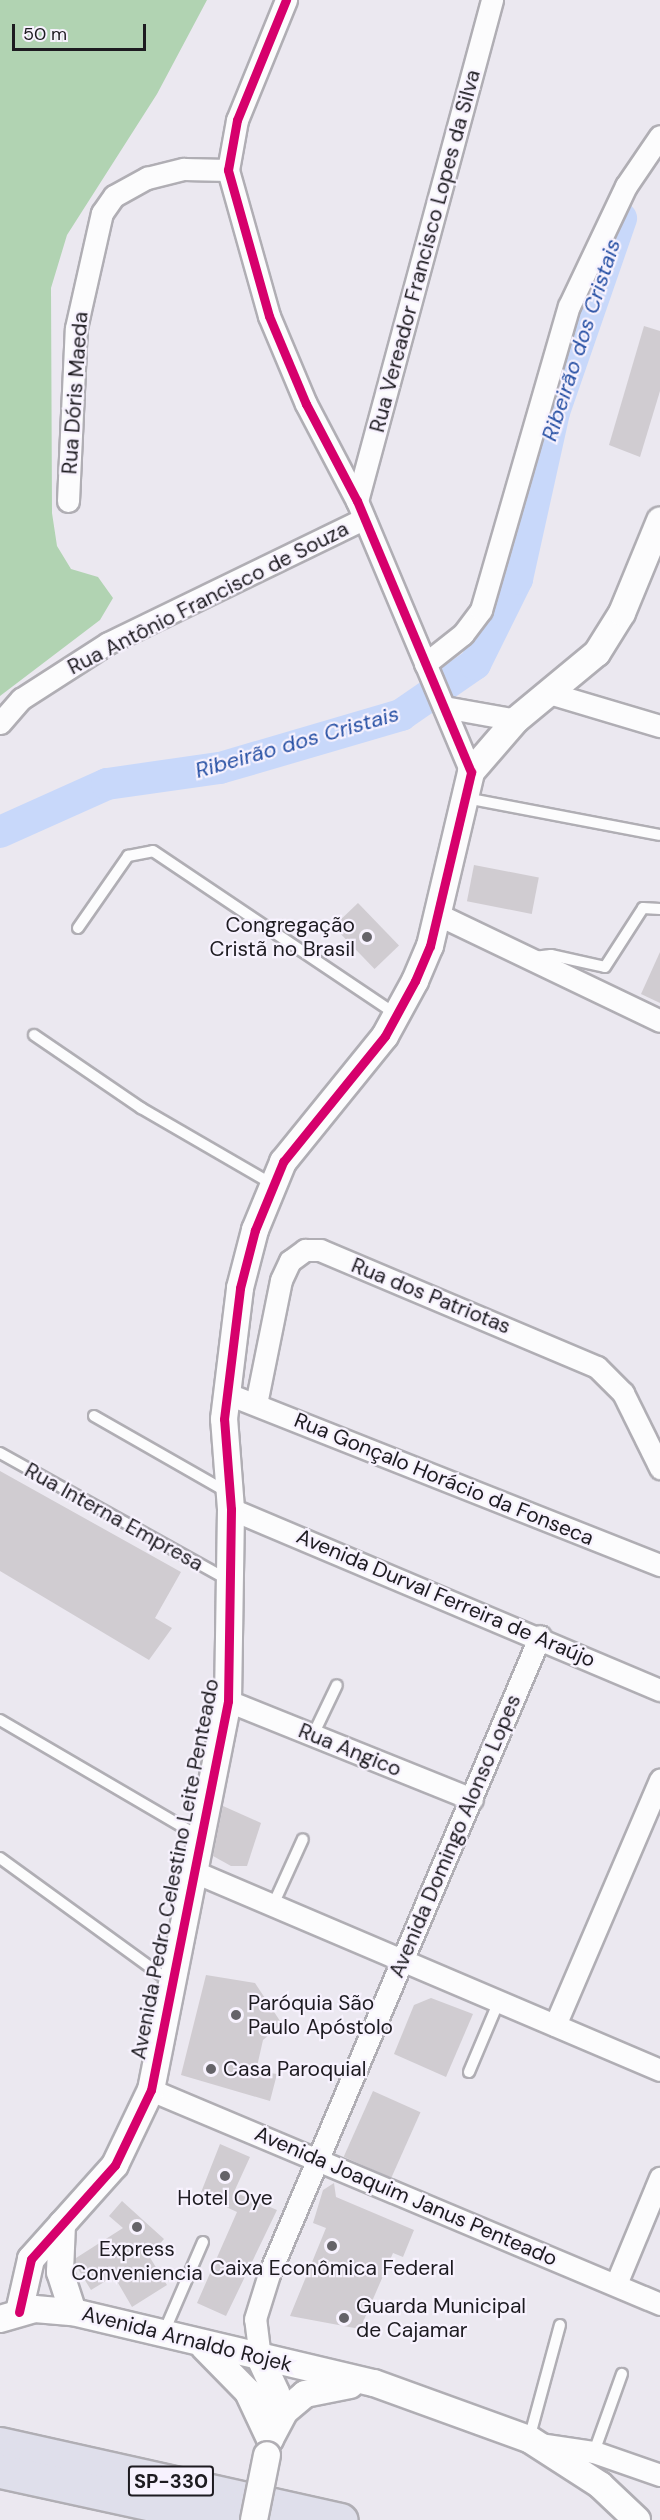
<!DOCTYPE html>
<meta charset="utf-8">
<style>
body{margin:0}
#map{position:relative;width:660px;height:2520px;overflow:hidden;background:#ebe8f0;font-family:"DM Sans",sans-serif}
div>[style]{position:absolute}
.forest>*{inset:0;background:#b1d3b2}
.river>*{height:32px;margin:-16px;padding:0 16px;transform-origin:16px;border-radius:16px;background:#c8d8fa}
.building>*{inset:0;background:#d0ccd1;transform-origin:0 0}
.roads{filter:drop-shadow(2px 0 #b0aeb4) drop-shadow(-2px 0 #b0aeb4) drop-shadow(0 2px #b0aeb4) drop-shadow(0 -2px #b0aeb4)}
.service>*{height:10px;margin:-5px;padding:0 5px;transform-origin:5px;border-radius:5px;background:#fcfcfd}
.minor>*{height:21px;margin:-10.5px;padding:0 10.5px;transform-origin:10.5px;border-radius:10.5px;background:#fcfcfd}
.tertiary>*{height:26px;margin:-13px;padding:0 13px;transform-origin:13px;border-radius:13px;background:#fcfcfd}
.motorway>*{height:33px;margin:-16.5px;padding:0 16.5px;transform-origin:16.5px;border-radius:16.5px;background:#dfdfeb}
.bridges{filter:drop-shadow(2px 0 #b0aeb4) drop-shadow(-2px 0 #b0aeb4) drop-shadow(0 2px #b0aeb4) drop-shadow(0 -2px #b0aeb4)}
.tertiary-bridge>*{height:26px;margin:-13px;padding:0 13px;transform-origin:13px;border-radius:13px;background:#fcfcfd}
.cycleway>*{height:9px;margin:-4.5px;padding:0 4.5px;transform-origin:4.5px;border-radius:4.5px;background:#d6006c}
.dots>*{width:16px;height:16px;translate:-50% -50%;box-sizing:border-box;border:3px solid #f7f2fe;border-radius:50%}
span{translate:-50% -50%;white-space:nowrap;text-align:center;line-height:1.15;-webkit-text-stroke:4.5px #f7f2fe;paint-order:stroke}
.shield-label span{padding:2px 4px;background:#f7f2fe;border:2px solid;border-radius:4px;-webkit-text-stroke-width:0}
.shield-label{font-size:20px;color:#1d1b20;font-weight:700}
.street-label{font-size:21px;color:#1d1b20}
.poi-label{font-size:21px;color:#1d1b20}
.right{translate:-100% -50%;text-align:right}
.left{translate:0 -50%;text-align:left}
.water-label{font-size:22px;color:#2750a4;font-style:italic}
.scale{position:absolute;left:12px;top:24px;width:134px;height:27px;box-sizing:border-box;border:3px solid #1d1b20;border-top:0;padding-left:8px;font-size:18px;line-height:21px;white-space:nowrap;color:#1d1b20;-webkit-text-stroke:4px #f7f2fe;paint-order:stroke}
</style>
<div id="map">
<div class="forest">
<div style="clip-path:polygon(0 0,207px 0,157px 94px,67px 235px,51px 288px,52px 513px,57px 546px,71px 569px,98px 577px,113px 598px,100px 620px,0 696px)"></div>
</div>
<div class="river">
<div style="left:0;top:832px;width:117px;rotate:-24.2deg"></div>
<div style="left:107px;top:784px;width:114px;rotate:-8.1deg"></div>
<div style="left:220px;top:768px;width:189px;rotate:-16.3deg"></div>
<div style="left:401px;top:715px;width:90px;rotate:-34.6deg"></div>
<div style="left:475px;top:664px;width:95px;rotate:-63.7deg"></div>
<div style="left:517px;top:579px;width:171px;rotate:-77.5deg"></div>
<div style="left:554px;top:412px;width:205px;rotate:-70.9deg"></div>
</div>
<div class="building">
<div style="clip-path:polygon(644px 326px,660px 331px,660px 391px,640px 457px,609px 445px)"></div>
<div style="left:474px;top:865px;width:66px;height:37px;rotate:11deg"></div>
<div style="left:358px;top:903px;width:59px;height:34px;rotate:46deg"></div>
<div style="clip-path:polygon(660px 952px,660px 1003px,641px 994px)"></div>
<div style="clip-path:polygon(0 1471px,181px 1572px,155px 1618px,172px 1628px,149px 1660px,0 1571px)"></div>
<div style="clip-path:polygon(223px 1806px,261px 1823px,247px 1866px,231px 1866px,213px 1856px)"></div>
<div style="clip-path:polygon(206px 1975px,255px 1983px,282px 2024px,263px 2040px,256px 2071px,277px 2074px,270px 2101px,181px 2075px)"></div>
<div style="clip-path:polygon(431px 1998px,473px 2014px,446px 2077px,394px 2054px,414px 2005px)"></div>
<div style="left:373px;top:2091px;width:52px;height:72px;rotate:24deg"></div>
<div style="clip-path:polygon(220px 2144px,250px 2157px,234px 2192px,277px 2210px,226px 2316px,197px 2303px,237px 2212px,200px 2195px)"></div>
<div style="clip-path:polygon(334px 2183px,336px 2197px,414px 2230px,403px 2257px,393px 2253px,360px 2329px,290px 2316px,326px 2228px,313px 2223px,323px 2190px)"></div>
<div style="clip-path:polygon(122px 2201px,164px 2239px,149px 2256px,167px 2285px,132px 2307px,114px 2276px,91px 2290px,75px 2264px,76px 2258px,123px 2228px,109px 2216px)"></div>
</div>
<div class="roads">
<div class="service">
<div style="left:466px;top:798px;width:197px;rotate:10.8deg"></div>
<div style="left:78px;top:928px;width:88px;rotate:-55.2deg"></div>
<div style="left:128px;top:856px;width:25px;rotate:-11deg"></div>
<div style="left:153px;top:851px;width:293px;rotate:33.9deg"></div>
<div style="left:534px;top:957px;width:17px;rotate:-7deg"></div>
<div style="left:551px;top:955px;width:55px;rotate:12.5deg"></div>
<div style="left:605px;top:967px;width:70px;rotate:-57.2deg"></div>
<div style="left:643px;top:908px;width:17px;rotate:3deg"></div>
<div style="left:34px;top:1035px;width:130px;rotate:34.3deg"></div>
<div style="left:141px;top:1108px;width:151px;rotate:30.1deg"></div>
<div style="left:94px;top:1416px;width:155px;rotate:29.7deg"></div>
<div style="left:0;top:1453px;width:261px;rotate:29.1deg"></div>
<div style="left:0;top:1720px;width:234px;rotate:30.3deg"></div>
<div style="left:313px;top:1735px;width:55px;rotate:-64.4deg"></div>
<div style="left:0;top:1858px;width:209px;rotate:36deg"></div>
<div style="left:273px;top:1905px;width:72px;rotate:-65.6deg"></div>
<div style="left:469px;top:2072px;width:77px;rotate:-67.1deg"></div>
<div style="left:164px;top:2332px;width:98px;rotate:-66.6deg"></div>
<div style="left:529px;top:2439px;width:118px;rotate:-74.8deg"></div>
<div style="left:594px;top:2452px;width:83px;rotate:-70.3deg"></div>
</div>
<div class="minor">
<div style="left:286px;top:0;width:130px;rotate:112.2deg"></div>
<div style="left:237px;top:120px;width:51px;rotate:100.2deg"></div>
<div style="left:228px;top:170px;width:152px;rotate:74.3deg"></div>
<div style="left:269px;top:316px;width:95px;rotate:67.2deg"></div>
<div style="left:306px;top:404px;width:110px;rotate:62.3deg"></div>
<div style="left:357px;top:501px;width:294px;rotate:67.2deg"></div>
<div style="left:68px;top:501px;width:173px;rotate:-87.4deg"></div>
<div style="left:76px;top:328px;width:118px;rotate:-77.3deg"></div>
<div style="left:102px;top:213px;width:21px;rotate:-55deg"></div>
<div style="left:114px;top:196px;width:38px;rotate:-29deg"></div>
<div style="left:147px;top:178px;width:38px;rotate:-14deg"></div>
<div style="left:184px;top:169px;width:44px;rotate:1.3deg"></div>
<div style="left:357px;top:501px;width:519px;rotate:-74.92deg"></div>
<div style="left:425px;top:664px;width:48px;rotate:-38.3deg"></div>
<div style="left:463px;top:634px;width:30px;rotate:-53deg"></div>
<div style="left:481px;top:610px;width:316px;rotate:-73.9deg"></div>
<div style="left:569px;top:306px;width:133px;rotate:-64.6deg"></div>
<div style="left:626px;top:186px;width:60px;rotate:-55.8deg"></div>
<div style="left:549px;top:693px;width:116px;rotate:16.6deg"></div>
<div style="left:444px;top:707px;width:73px;rotate:10.2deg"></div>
<div style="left:0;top:723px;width:32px;rotate:-49deg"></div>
<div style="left:21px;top:699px;width:103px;rotate:-32.8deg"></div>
<div style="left:108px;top:643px;width:281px;rotate:-25.9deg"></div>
<div style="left:437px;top:914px;width:247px;rotate:25.6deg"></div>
<div style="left:228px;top:1394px;width:465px;rotate:21.6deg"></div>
<div style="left:256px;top:1404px;width:126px;rotate:-78.6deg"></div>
<div style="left:281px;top:1280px;width:21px;rotate:-65deg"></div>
<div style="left:290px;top:1261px;width:19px;rotate:-36deg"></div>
<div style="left:305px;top:1250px;width:15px"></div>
<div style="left:320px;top:1250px;width:301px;rotate:22.9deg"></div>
<div style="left:597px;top:1367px;width:37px;rotate:45deg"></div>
<div style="left:623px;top:1393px;width:84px;rotate:63.7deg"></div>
<div style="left:231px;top:1509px;width:466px;rotate:22.9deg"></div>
<div style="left:228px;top:1701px;width:263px;rotate:21.9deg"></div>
<div style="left:195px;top:1872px;width:505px;rotate:23.06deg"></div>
<div style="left:555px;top:2025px;width:267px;rotate:-66.8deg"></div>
<div style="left:151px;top:2090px;width:552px;rotate:22.8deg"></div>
<div style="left:616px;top:2284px;width:115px;rotate:-67.5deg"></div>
<div style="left:260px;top:2358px;width:39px;rotate:-97deg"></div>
<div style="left:255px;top:2319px;width:47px;rotate:-72.7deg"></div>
<div style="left:269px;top:2274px;width:693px;rotate:-66.99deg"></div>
<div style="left:539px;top:2444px;width:56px;rotate:8.3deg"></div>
<div style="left:594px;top:2452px;width:70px;rotate:19.2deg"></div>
</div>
<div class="tertiary">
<div style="left:62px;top:2224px;width:48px;rotate:92.4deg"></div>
<div style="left:60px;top:2272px;width:42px;rotate:72deg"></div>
<div style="left:19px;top:2312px;width:54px;rotate:-77.2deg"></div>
<div style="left:31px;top:2259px;width:126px;rotate:-48.2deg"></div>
<div style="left:115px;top:2165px;width:83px;rotate:-64.4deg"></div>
<div style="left:151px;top:2090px;width:397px;rotate:-78.8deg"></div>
<div style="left:228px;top:1701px;width:192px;rotate:-89.1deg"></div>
<div style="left:231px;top:1509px;width:90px;rotate:-94.4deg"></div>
<div style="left:224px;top:1419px;width:132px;rotate:-83deg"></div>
<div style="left:240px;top:1288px;width:60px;rotate:-75.5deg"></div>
<div style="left:255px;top:1230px;width:74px;rotate:-67.6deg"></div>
<div style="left:283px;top:1162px;width:162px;rotate:-51deg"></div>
<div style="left:385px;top:1036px;width:63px;rotate:-61.4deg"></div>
<div style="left:415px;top:981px;width:38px;rotate:-67deg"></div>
<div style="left:430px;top:946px;width:179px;rotate:-76.7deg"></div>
<div style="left:471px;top:772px;width:69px;rotate:-49.1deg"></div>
<div style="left:516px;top:720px;width:105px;rotate:-39.6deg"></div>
<div style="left:597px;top:653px;width:47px;rotate:-58deg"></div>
<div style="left:622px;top:613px;width:100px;rotate:-67.6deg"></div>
<div style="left:0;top:2319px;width:36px;rotate:-16deg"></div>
<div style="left:35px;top:2309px;width:38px;rotate:5deg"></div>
<div style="left:73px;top:2312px;width:309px;rotate:13.3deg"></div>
<div style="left:374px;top:2383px;width:165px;rotate:19.9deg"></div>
<div style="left:529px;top:2439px;width:85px;rotate:32.9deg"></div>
<div style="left:600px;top:2485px;width:51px;rotate:43.4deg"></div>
<div style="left:204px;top:2347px;width:63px;rotate:45.6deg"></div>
<div style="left:248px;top:2392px;width:52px;rotate:64.9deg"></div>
<div style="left:260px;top:2358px;width:38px;rotate:65deg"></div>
<div style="left:276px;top:2393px;width:35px;rotate:95deg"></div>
<div style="left:270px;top:2439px;width:32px;rotate:-62deg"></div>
<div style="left:285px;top:2411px;width:26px;rotate:-40deg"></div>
<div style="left:305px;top:2394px;width:46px;rotate:-11.3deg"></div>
</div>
<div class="motorway">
<div style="left:0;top:2444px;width:349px;rotate:12.6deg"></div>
<div style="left:0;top:2471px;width:230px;rotate:12.3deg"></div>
</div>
</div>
<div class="bridges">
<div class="tertiary-bridge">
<div style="left:254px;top:2520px;width:66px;rotate:-78.7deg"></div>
</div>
</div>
<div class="cycleway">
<div style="left:19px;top:2312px;width:54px;rotate:-77.2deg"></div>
<div style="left:31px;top:2259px;width:126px;rotate:-48.2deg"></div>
<div style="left:115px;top:2165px;width:83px;rotate:-64.4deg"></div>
<div style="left:151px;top:2090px;width:397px;rotate:-78.8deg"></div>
<div style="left:228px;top:1701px;width:192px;rotate:-89.1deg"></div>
<div style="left:231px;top:1509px;width:90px;rotate:-94.4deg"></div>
<div style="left:224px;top:1419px;width:132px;rotate:-83deg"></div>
<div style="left:240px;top:1288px;width:60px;rotate:-75.5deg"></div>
<div style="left:255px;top:1230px;width:74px;rotate:-67.6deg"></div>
<div style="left:283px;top:1162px;width:162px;rotate:-51deg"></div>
<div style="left:385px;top:1036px;width:63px;rotate:-61.4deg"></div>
<div style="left:415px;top:981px;width:38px;rotate:-67deg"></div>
<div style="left:430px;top:946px;width:179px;rotate:-76.7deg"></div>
<div style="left:471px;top:772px;width:294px;rotate:-112.8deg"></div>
<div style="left:357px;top:501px;width:110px;rotate:-117.7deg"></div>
<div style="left:306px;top:404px;width:95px;rotate:-112.8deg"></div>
<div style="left:269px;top:316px;width:152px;rotate:-105.7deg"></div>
<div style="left:228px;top:170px;width:51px;rotate:-79.8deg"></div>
<div style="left:237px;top:120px;width:130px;rotate:-67.8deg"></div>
</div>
<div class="dots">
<div style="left:367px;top:937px;background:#656369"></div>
<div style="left:236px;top:2015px;background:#656369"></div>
<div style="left:211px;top:2069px;background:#656369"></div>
<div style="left:225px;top:2176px;background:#656369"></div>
<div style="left:137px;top:2227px;background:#656369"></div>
<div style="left:332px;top:2246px;background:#656369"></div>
<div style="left:344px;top:2318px;background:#656369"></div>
</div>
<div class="shield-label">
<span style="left:171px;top:2481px">SP-330</span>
</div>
<div class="street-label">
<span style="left:425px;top:251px;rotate:-75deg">Rua Vereador Francisco Lopes da Silva</span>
<span style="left:75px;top:393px;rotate:-86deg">Rua Dóris Maeda</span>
<span style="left:208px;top:598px;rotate:-27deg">Rua Antônio Francisco de Souza</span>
<span style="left:431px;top:1296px;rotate:22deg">Rua dos Patriotas</span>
<span style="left:444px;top:1479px;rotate:22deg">Rua Gonçalo Horácio da Fonseca</span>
<span style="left:114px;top:1517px;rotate:29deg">Rua Interna Empresa</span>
<span style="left:446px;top:1598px;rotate:23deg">Avenida Durval Ferreira de Araújo</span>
<span style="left:350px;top:1750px;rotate:22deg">Rua Angico</span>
<span style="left:455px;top:1836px;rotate:-67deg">Avenida Domingo Alonso Lopes</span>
<span style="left:175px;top:1869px;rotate:-79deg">Avenida Pedro Celestino Leite Penteado</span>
<span style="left:406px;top:2196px;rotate:23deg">Avenida Joaquim Janus Penteado</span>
<span style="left:187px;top:2339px;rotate:14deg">Avenida Arnaldo Rojek</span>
</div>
<div class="poi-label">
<span class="right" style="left:355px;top:937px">Congregação<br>Cristã no Brasil</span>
<span class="left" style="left:248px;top:2015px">Paróquia São<br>Paulo Apóstolo</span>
<span class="left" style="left:223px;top:2069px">Casa Paroquial</span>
<span style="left:225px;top:2198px">Hotel Oye</span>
<span style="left:137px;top:2261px">Express<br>Conveniencia</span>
<span style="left:332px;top:2268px">Caixa Econômica Federal</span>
<span class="left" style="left:356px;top:2318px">Guarda Municipal<br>de Cajamar</span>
</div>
<div class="water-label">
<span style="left:581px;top:340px;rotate:-72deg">Ribeirão dos Cristais</span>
<span style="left:297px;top:742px;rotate:-16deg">Ribeirão dos Cristais</span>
</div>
<div class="scale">50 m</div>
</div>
